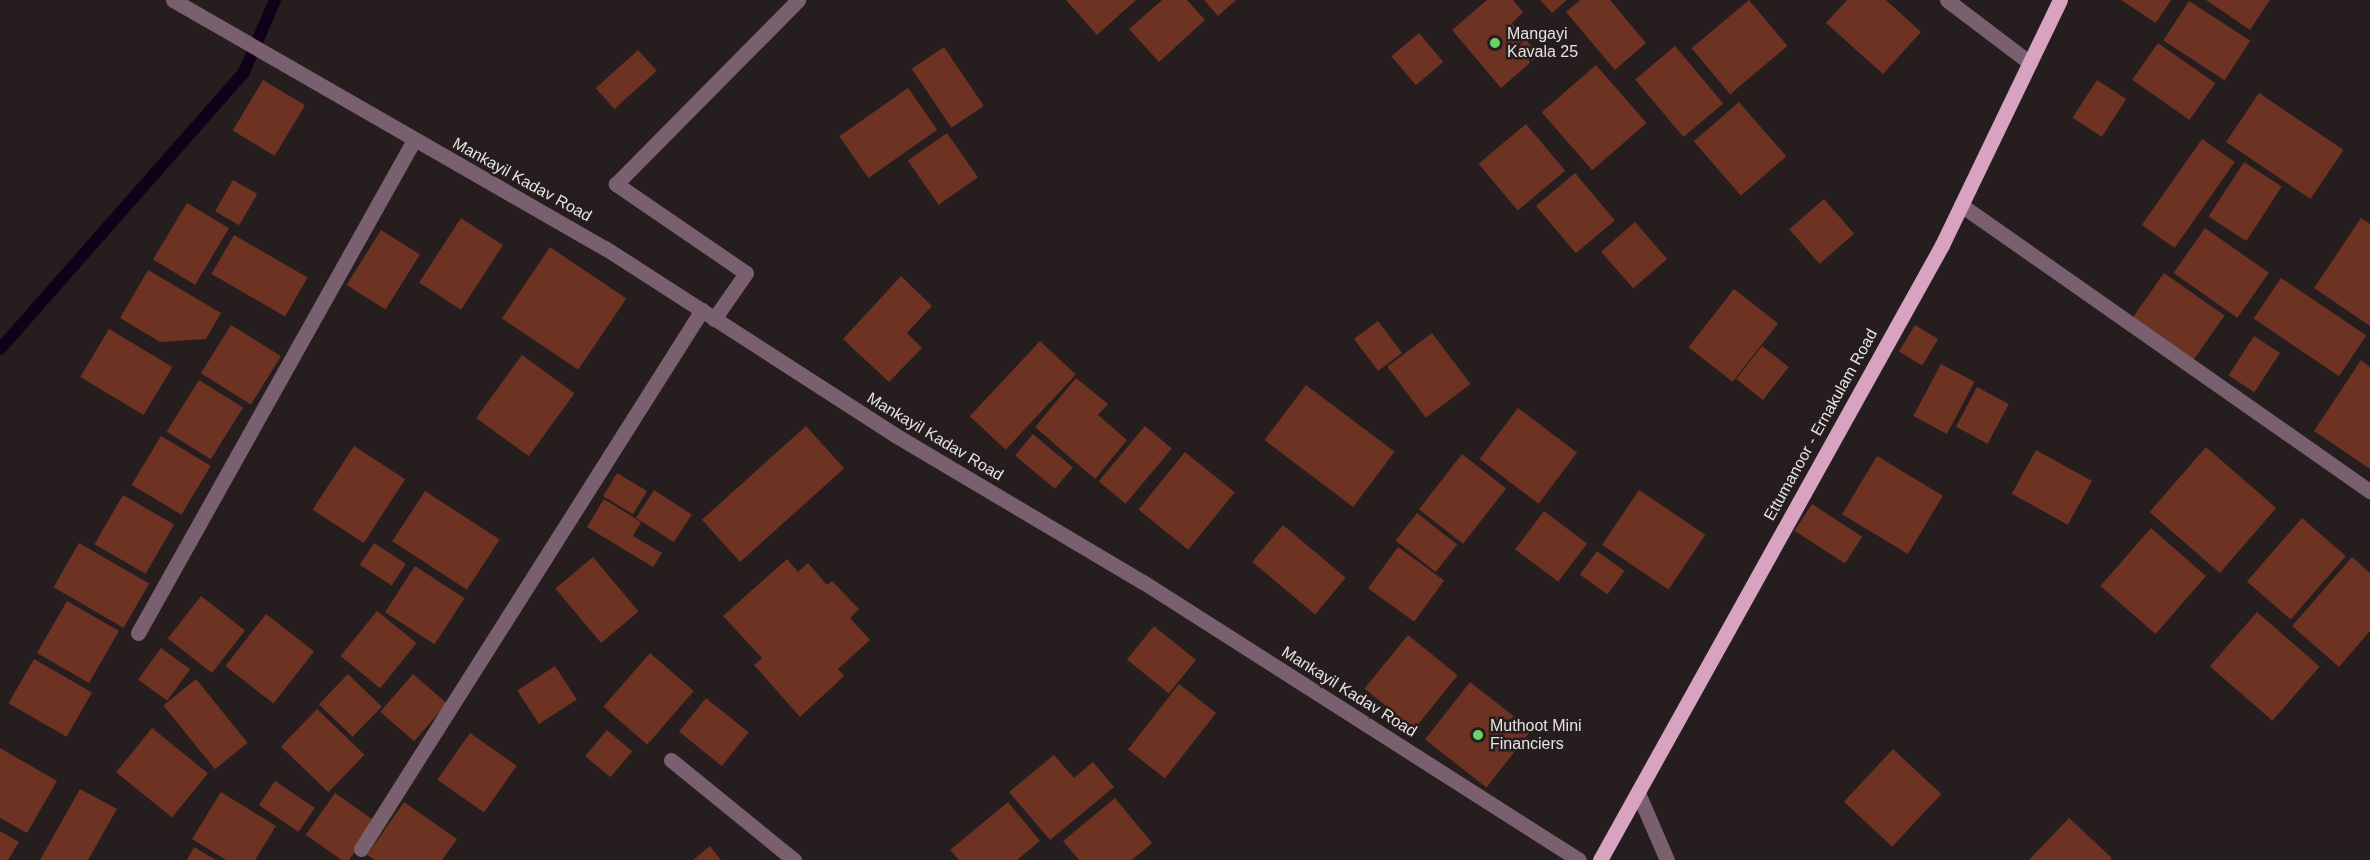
<!DOCTYPE html>
<style>
body{margin:0}
#map{position:relative;width:2370px;height:860px;overflow:hidden;background:#251d1e;font-family:Helvetica,sans-serif}
div>[style]{position:absolute}
.stream>*{height:12px;margin:-6px;padding:0 6px;transform-origin:6px;border-radius:6px;background:#100018}
.building>*{inset:0;background:#6d3222;transform-origin:0 0}
.minor>*{height:15px;margin:-7.5px;padding:0 7.5px;transform-origin:7.5px;border-radius:7.5px;background:#7a606f}
.major>*{height:15px;margin:-7.5px;padding:0 7.5px;transform-origin:7.5px;border-radius:7.5px;background:#d8a2c1}
.dots>*{width:16px;height:16px;translate:-50% -50%;box-sizing:border-box;border:3px solid #251d1e;border-radius:50%}
span{translate:-50% -50%;white-space:nowrap;text-align:center;line-height:1.15;-webkit-text-stroke:5px #251d1e;paint-order:stroke}
.poi-label{font-size:16px;color:#e8e2e2}
.left{translate:0 -50%;text-align:left}
.street-label{font-size:16px;color:#e8e2e2}
</style>
<div id="map">
<div class="stream">
<div style="left:0;top:349px;width:369px;rotate:-48.6deg"></div>
<div style="left:244px;top:72px;width:78px;rotate:-66.7deg"></div>
</div>
<div class="building">
<div style="clip-path:polygon(1066px 0,1136px 0,1097px 35px)"></div>
<div style="clip-path:polygon(1162px 0,1187px 0,1205px 20px,1159px 62px,1129px 29px)"></div>
<div style="clip-path:polygon(1204px 0,1236px 0,1218px 16px)"></div>
<div style="clip-path:polygon(1487px 0,1513px 0,1523px 12px,1512px 23px,1539px 55px,1501px 88px,1452px 30px)"></div>
<div style="clip-path:polygon(1540px 0,1567px 0,1552px 13px)"></div>
<div style="clip-path:polygon(1580px 0,1610px 0,1646px 43px,1615px 70px,1566px 12px)"></div>
<div style="left:1749px;top:0;width:60px;height:75px;rotate:50deg"></div>
<div style="clip-path:polygon(1847px 0,1886px 0,1921px 32px,1883px 74px,1826px 23px)"></div>
<div style="clip-path:polygon(2121px 0,2171px 0,2156px 23px)"></div>
<div style="clip-path:polygon(2206px 0,2270px 0,2250px 30px)"></div>
<div style="left:2189px;top:1px;width:73px;height:47px;rotate:33deg"></div>
<div style="left:1419px;top:33px;width:38px;height:36px;rotate:50deg"></div>
<div style="left:2158px;top:43px;width:70px;height:45px;rotate:35deg"></div>
<div style="left:1675px;top:46px;width:75px;height:52px;rotate:50deg"></div>
<div style="left:944px;top:47px;width:71px;height:39px;rotate:56deg"></div>
<div style="left:638px;top:50px;width:28px;height:57px;rotate:48deg"></div>
<div style="left:1596px;top:65px;width:77px;height:72px;rotate:49deg"></div>
<div style="left:263px;top:80px;width:49px;height:59px;rotate:31deg"></div>
<div style="left:2097px;top:80px;width:35px;height:45px;rotate:33deg"></div>
<div style="left:908px;top:88px;width:51px;height:84px;rotate:55deg"></div>
<div style="left:2259px;top:93px;width:102px;height:59px;rotate:34deg"></div>
<div style="left:1739px;top:102px;width:72px;height:60px;rotate:49deg"></div>
<div style="left:1526px;top:124px;width:61px;height:62px;rotate:50deg"></div>
<div style="left:947px;top:133px;width:54px;height:48px;rotate:55deg"></div>
<div style="left:2202px;top:139px;width:40px;height:105px;rotate:35deg"></div>
<div style="left:2244px;top:162px;width:45px;height:65px;rotate:33deg"></div>
<div style="left:1575px;top:173px;width:62px;height:51px;rotate:50deg"></div>
<div style="left:233px;top:180px;width:28px;height:36px;rotate:30deg"></div>
<div style="left:1824px;top:199px;width:46px;height:46px;rotate:49deg"></div>
<div style="left:187px;top:203px;width:49px;height:66px;rotate:31deg"></div>
<div style="left:461px;top:218px;width:50px;height:77px;rotate:33deg"></div>
<div style="clip-path:polygon(2361px 218px,2370px 224px,2370px 326px,2314px 288px)"></div>
<div style="left:1635px;top:222px;width:49px;height:45px;rotate:49deg"></div>
<div style="left:2205px;top:228px;width:78px;height:55px;rotate:35deg"></div>
<div style="left:381px;top:230px;width:46px;height:65px;rotate:32deg"></div>
<div style="left:234px;top:235px;width:85px;height:45px;rotate:30deg"></div>
<div style="left:550px;top:247px;width:92px;height:86px;rotate:34deg"></div>
<div style="clip-path:polygon(148px 270px,221px 313px,206px 339px,160px 342px,120px 318px)"></div>
<div style="left:2164px;top:273px;width:74px;height:59px;rotate:35deg"></div>
<div style="clip-path:polygon(901px 276px,932px 306px,907px 333px,922px 348px,889px 382px,843px 339px)"></div>
<div style="left:2281px;top:278px;width:103px;height:49px;rotate:34deg"></div>
<div style="left:1734px;top:289px;width:56px;height:74px;rotate:38deg"></div>
<div style="left:1378px;top:321px;width:40px;height:30px;rotate:53deg"></div>
<div style="left:231px;top:325px;width:59px;height:57px;rotate:32deg"></div>
<div style="left:1915px;top:325px;width:27px;height:31px;rotate:31deg"></div>
<div style="left:109px;top:329px;width:74px;height:56px;rotate:31deg"></div>
<div style="left:1432px;top:333px;width:64px;height:56px;rotate:53deg"></div>
<div style="left:2254px;top:336px;width:31px;height:47px;rotate:33deg"></div>
<div style="left:1040px;top:341px;width:49px;height:103px;rotate:43deg"></div>
<div style="left:1762px;top:346px;width:34px;height:42px;rotate:38deg"></div>
<div style="left:522px;top:355px;width:65px;height:78px;rotate:36deg"></div>
<div style="clip-path:polygon(2361px 360px,2370px 367px,2370px 469px,2314px 431px)"></div>
<div style="left:1941px;top:364px;width:38px;height:59px;rotate:28deg"></div>
<div style="clip-path:polygon(1076px 378px,1108px 404px,1098px 415px,1127px 440px,1095px 479px,1035px 427px)"></div>
<div style="left:199px;top:380px;width:52px;height:61px;rotate:32deg"></div>
<div style="left:1306px;top:385px;width:111px;height:69px;rotate:37deg"></div>
<div style="left:1977px;top:387px;width:36px;height:45px;rotate:28deg"></div>
<div style="left:1518px;top:408px;width:74px;height:64px;rotate:37deg"></div>
<div style="left:806px;top:426px;width:57px;height:140px;rotate:48deg"></div>
<div style="left:1145px;top:426px;width:35px;height:72px;rotate:40deg"></div>
<div style="left:1033px;top:434px;width:52px;height:28px;rotate:40deg"></div>
<div style="left:161px;top:436px;width:58px;height:57px;rotate:31deg"></div>
<div style="left:354px;top:446px;width:61px;height:76px;rotate:33deg"></div>
<div style="left:2206px;top:447px;width:93px;height:86px;rotate:41deg"></div>
<div style="left:2036px;top:450px;width:64px;height:50px;rotate:29deg"></div>
<div style="left:1185px;top:452px;width:64px;height:74px;rotate:39deg"></div>
<div style="left:1462px;top:454px;width:56px;height:70px;rotate:38deg"></div>
<div style="left:1877px;top:456px;width:77px;height:68px;rotate:31deg"></div>
<div style="left:617px;top:473px;width:35px;height:27px;rotate:31deg"></div>
<div style="left:654px;top:490px;width:45px;height:33px;rotate:33deg"></div>
<div style="left:1639px;top:490px;width:80px;height:66px;rotate:34deg"></div>
<div style="left:425px;top:491px;width:89px;height:60px;rotate:33deg"></div>
<div style="left:123px;top:495px;width:59px;height:57px;rotate:30deg"></div>
<div style="clip-path:polygon(604px 499px,641px 522px,633px 536px,662px 553px,653px 567px,587px 527px)"></div>
<div style="left:1812px;top:504px;width:60px;height:32px;rotate:33deg"></div>
<div style="left:1544px;top:511px;width:54px;height:48px;rotate:37deg"></div>
<div style="left:1417px;top:513px;width:51px;height:35px;rotate:38deg"></div>
<div style="left:2302px;top:518px;width:58px;height:84px;rotate:41deg"></div>
<div style="left:1283px;top:525px;width:82px;height:48px;rotate:40deg"></div>
<div style="left:2151px;top:528px;width:73px;height:77px;rotate:41deg"></div>
<div style="left:79px;top:543px;width:81px;height:51px;rotate:30deg"></div>
<div style="left:374px;top:543px;width:38px;height:26px;rotate:33deg"></div>
<div style="left:1398px;top:547px;width:57px;height:51px;rotate:36deg"></div>
<div style="left:1597px;top:551px;width:34px;height:29px;rotate:36deg"></div>
<div style="left:593px;top:557px;width:71px;height:49px;rotate:50deg"></div>
<div style="clip-path:polygon(2352px 557px,2370px 573px,2370px 631px,2339px 667px,2292px 626px)"></div>
<div style="clip-path:polygon(787px 559px,798px 572px,808px 563px,827px 585px,832px 581px,859px 609px,850px 618px,870px 640px,838px 669px,844px 676px,800px 717px,754px 665px,762px 658px,723px 616px)"></div>
<div style="left:415px;top:566px;width:59px;height:55px;rotate:33deg"></div>
<div style="left:201px;top:596px;width:56px;height:54px;rotate:38deg"></div>
<div style="left:67px;top:601px;width:60px;height:60px;rotate:30deg"></div>
<div style="left:377px;top:611px;width:51px;height:58px;rotate:39deg"></div>
<div style="left:2257px;top:612px;width:83px;height:72px;rotate:41deg"></div>
<div style="left:266px;top:614px;width:61px;height:66px;rotate:38deg"></div>
<div style="left:1154px;top:626px;width:54px;height:43px;rotate:39deg"></div>
<div style="left:1408px;top:635px;width:64px;height:69px;rotate:39deg"></div>
<div style="left:161px;top:648px;width:36px;height:39px;rotate:36deg"></div>
<div style="left:650px;top:653px;width:58px;height:71px;rotate:41deg"></div>
<div style="left:34px;top:659px;width:67px;height:51px;rotate:30deg"></div>
<div style="left:555px;top:666px;width:40px;height:45px;rotate:57deg"></div>
<div style="left:348px;top:674px;width:47px;height:42px;rotate:44deg"></div>
<div style="left:413px;top:674px;width:45px;height:50px;rotate:41deg"></div>
<div style="left:196px;top:679px;width:82px;height:42px;rotate:51deg"></div>
<div style="left:1470px;top:682px;width:78px;height:73px;rotate:38deg"></div>
<div style="left:1179px;top:684px;width:47px;height:83px;rotate:38deg"></div>
<div style="left:706px;top:698px;width:55px;height:43px;rotate:39deg"></div>
<div style="left:317px;top:709px;width:66px;height:52px;rotate:44deg"></div>
<div style="left:152px;top:728px;width:72px;height:57px;rotate:39deg"></div>
<div style="left:607px;top:730px;width:33px;height:34px;rotate:40deg"></div>
<div style="left:470px;top:733px;width:57px;height:57px;rotate:35deg"></div>
<div style="clip-path:polygon(0 748px,57px 781px,27px 833px,0 818px)"></div>
<div style="left:1893px;top:749px;width:66px;height:72px;rotate:43deg"></div>
<div style="clip-path:polygon(1054px 755px,1074px 778px,1093px 762px,1114px 787px,1050px 840px,1009px 792px)"></div>
<div style="left:275px;top:781px;width:48px;height:29px;rotate:34deg"></div>
<div style="clip-path:polygon(80px 789px,117px 809px,88px 860px,40px 860px)"></div>
<div style="clip-path:polygon(221px 792px,276px 826px,255px 860px,226px 860px,192px 839px)"></div>
<div style="left:335px;top:793px;width:50px;height:51px;rotate:35deg"></div>
<div style="clip-path:polygon(1115px 798px,1152px 843px,1132px 860px,1079px 860px,1063px 841px)"></div>
<div style="clip-path:polygon(404px 802px,457px 839px,442px 860px,375px 860px,367px 855px)"></div>
<div style="clip-path:polygon(1008px 802px,1040px 841px,1017px 860px,959px 860px,950px 850px)"></div>
<div style="clip-path:polygon(2069px 818px,2112px 858px,2110px 860px,2029px 860px)"></div>
<div style="clip-path:polygon(0 831px,19px 842px,8px 860px,0 860px)"></div>
<div style="clip-path:polygon(710px 846px,721px 860px,693px 860px)"></div>
<div style="clip-path:polygon(194px 847px,216px 860px,187px 860px)"></div>
</div>
<div class="minor">
<div style="left:173px;top:0;width:498px;rotate:29.9deg"></div>
<div style="left:605px;top:248px;width:345px;rotate:32.8deg"></div>
<div style="left:895px;top:435px;width:288px;rotate:30.7deg"></div>
<div style="left:1143px;top:582px;width:517px;rotate:32.52deg"></div>
<div style="left:1947px;top:0;width:104px;rotate:37.2deg"></div>
<div style="left:1961px;top:205px;width:499px;rotate:35deg"></div>
<div style="left:714px;top:319px;width:56px;rotate:-55.2deg"></div>
<div style="left:746px;top:273px;width:158px;rotate:-145.6deg"></div>
<div style="left:616px;top:184px;width:259px;rotate:-45.3deg"></div>
<div style="left:138px;top:633px;width:565px;rotate:-60.76deg"></div>
<div style="left:671px;top:760px;width:159px;rotate:39.1deg"></div>
<div style="left:1638px;top:793px;width:73px;rotate:66.6deg"></div>
<div style="left:361px;top:849px;width:638px;rotate:-57.68deg"></div>
</div>
<div class="major">
<div style="left:1600px;top:860px;width:704px;rotate:-60.92deg"></div>
<div style="left:1942px;top:245px;width:272px;rotate:-64.3deg"></div>
</div>
<div class="dots">
<div style="left:1495px;top:43px;background:#6ad363"></div>
<div style="left:1478px;top:735px;background:#6ad363"></div>
</div>
<div class="poi-label">
<span class="left" style="left:1507px;top:43px">Mangayi<br>Kavala 25</span>
<span class="left" style="left:1490px;top:735px">Muthoot Mini<br>Financiers</span>
</div>
<div class="street-label">
<span style="left:522px;top:180px;rotate:29deg">Mankayil Kadav Road</span>
<span style="left:1821px;top:425px;rotate:-61deg">Ettumanoor - Ernakulam Road</span>
<span style="left:935px;top:437px;rotate:31deg">Mankayil Kadav Road</span>
<span style="left:1349px;top:692px;rotate:32deg">Mankayil Kadav Road</span>
</div>
</div>
